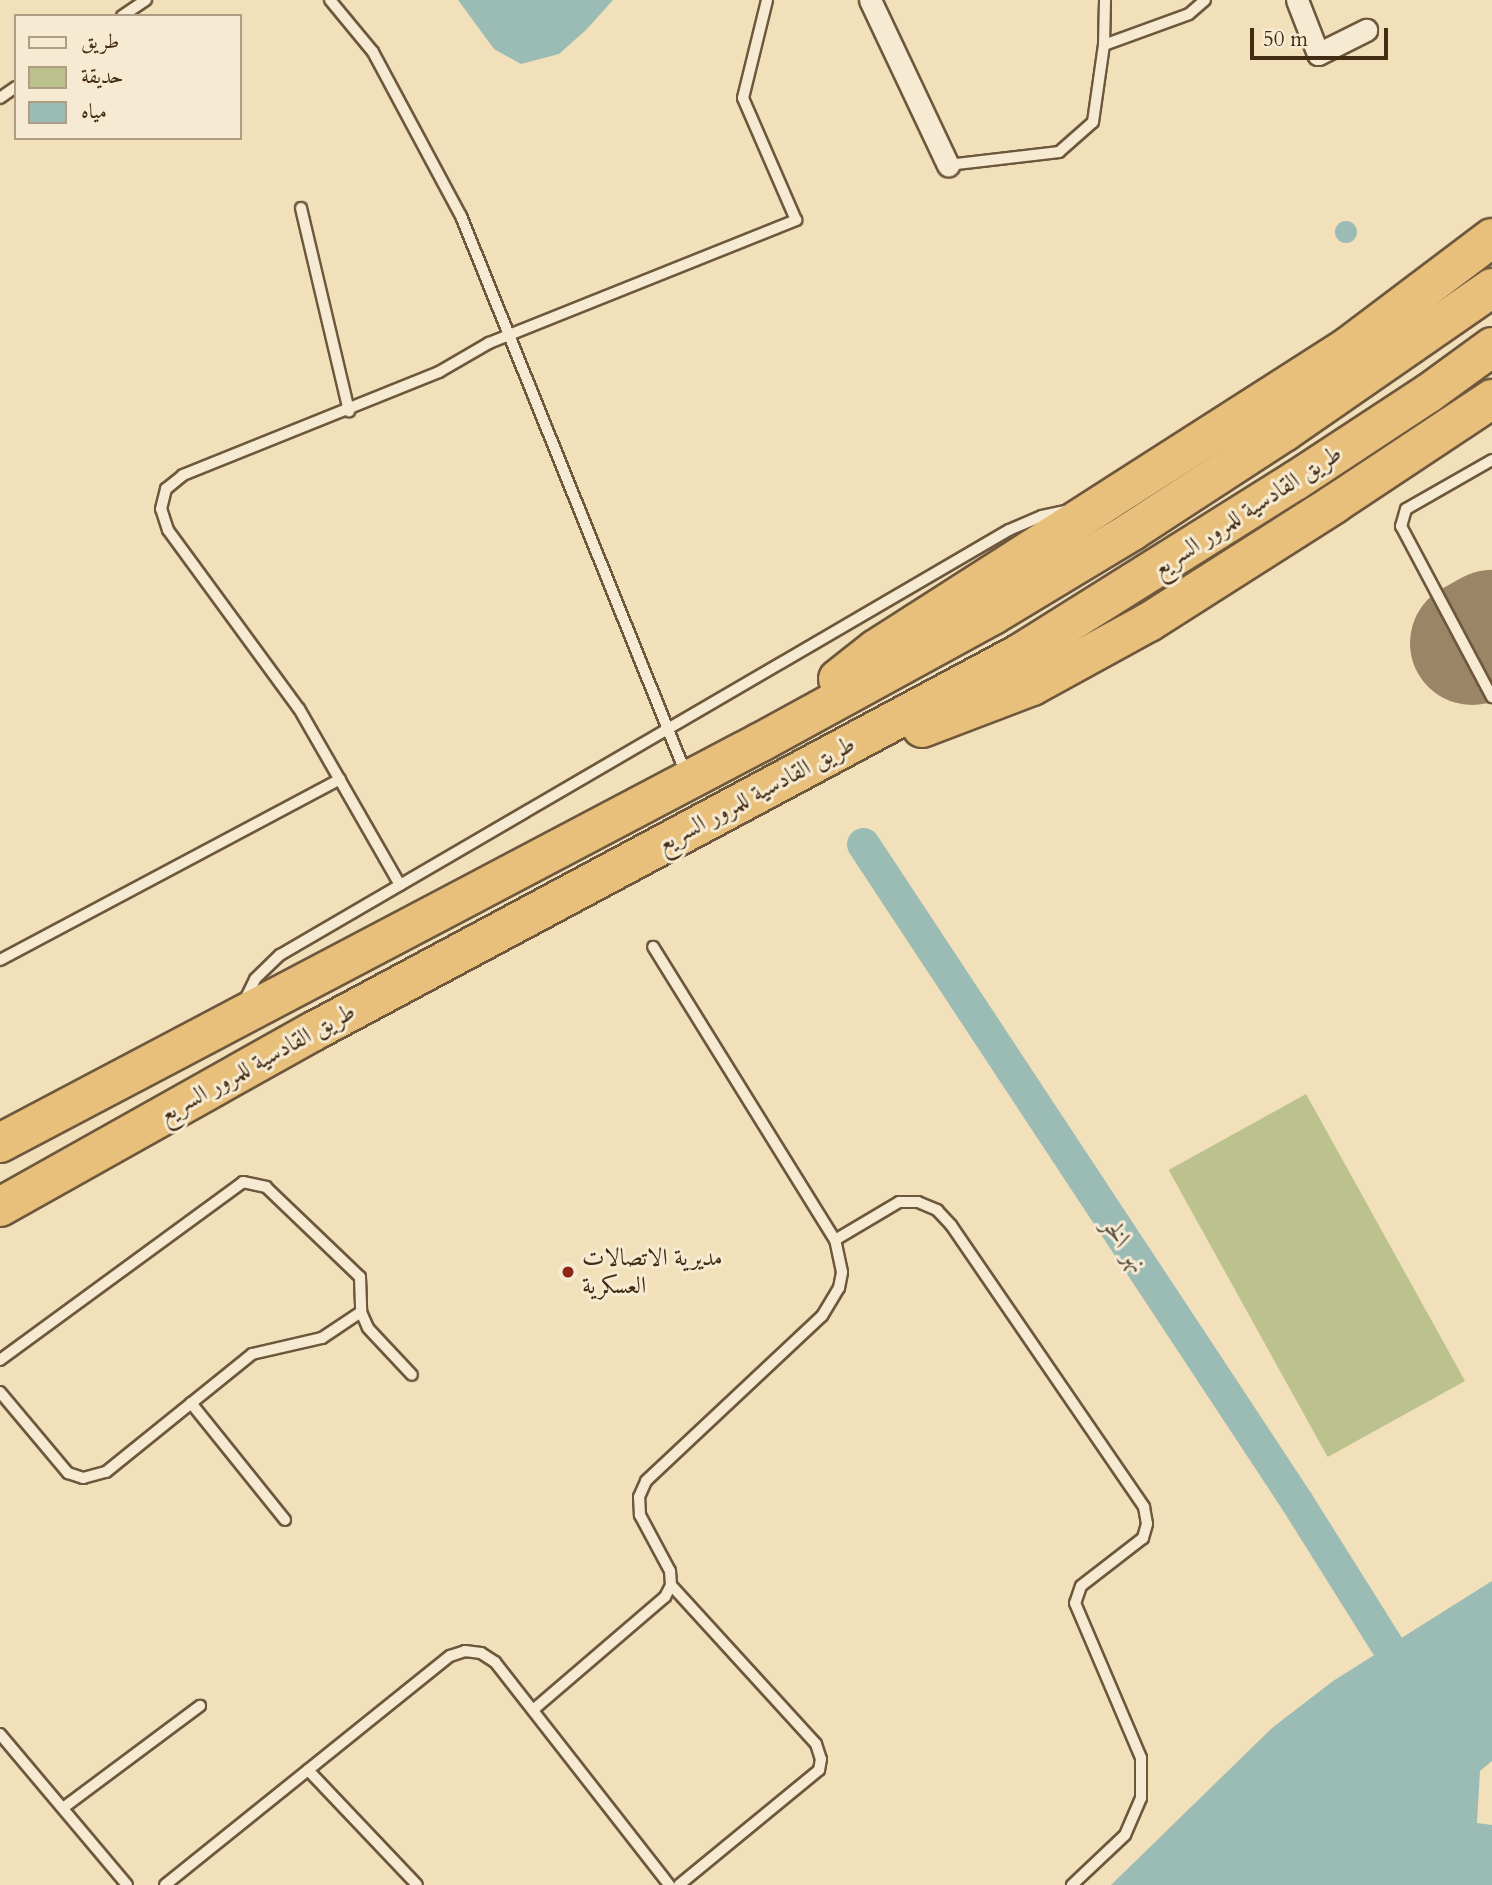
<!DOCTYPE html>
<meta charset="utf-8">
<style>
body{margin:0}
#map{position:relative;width:1492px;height:1885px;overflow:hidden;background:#f1e0b9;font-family:Cardo,Amiri,serif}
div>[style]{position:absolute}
.green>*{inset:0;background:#bbc28e;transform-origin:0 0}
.water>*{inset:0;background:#9bbcb5}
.round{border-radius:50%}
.river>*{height:33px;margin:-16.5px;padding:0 16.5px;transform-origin:16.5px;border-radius:16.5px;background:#9bbcb5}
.runway>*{height:124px;margin:-62px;padding:0 62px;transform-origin:62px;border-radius:62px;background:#9a8666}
.roads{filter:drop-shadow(2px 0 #6e583d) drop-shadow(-2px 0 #6e583d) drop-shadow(0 2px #6e583d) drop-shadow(0 -2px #6e583d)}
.lane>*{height:10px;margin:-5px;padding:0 5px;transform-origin:5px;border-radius:5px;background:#f6ebd2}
.street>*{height:21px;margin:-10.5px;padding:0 10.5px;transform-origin:10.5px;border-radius:10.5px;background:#f6ebd2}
.highway>*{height:38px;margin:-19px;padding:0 19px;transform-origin:19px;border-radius:19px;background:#e8c07c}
.dots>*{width:19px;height:19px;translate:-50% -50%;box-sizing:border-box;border:4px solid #f6ebd2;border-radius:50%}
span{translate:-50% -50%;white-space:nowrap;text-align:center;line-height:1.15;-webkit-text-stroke:6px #f6ebd2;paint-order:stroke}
.street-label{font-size:24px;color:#432b14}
.poi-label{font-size:24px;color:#432b14}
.left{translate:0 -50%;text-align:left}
.water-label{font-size:26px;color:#594f3c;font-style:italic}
.legend{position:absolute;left:14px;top:14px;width:228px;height:126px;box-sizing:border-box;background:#f6ebd2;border:2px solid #ae9e86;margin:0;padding:9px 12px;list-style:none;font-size:21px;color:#432b14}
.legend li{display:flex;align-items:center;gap:14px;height:35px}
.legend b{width:35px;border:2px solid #ae9e86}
.scale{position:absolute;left:1250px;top:28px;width:138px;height:32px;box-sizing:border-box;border:4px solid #432b14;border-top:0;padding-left:9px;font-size:21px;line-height:24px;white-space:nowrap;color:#432b14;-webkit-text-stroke:5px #f6ebd2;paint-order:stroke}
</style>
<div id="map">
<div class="green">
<div style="left:1306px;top:1094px;width:328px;height:157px;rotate:61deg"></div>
</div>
<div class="water">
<div style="clip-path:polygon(458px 0,613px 0,586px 30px,559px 54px,521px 64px,494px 49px)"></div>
<div class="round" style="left:1335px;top:221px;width:22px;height:22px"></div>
<div style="clip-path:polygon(1492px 1581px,1492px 1761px,1480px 1771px,1477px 1823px,1492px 1825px,1492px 1885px,1111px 1885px,1272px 1728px,1333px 1681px)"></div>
</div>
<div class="river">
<div style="left:863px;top:844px;width:788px;rotate:56.59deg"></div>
<div style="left:1297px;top:1502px;width:171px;rotate:57.9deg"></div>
</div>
<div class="runway">
<div style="left:1472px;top:643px;width:23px;rotate:-29deg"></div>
</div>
<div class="roads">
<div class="lane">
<div style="left:330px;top:0;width:67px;rotate:50.4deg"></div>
<div style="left:373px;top:52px;width:186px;rotate:61.8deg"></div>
<div style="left:461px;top:216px;width:602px;rotate:68.04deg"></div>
<div style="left:122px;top:16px;width:29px;rotate:-34deg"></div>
<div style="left:1104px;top:45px;width:90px;rotate:-20deg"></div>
<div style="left:1189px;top:14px;width:21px;rotate:-41deg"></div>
<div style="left:0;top:98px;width:19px;rotate:-35deg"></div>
<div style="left:948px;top:165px;width:112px;rotate:-6.7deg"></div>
<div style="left:1059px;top:152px;width:45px;rotate:-41.4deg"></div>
<div style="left:1093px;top:122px;width:78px;rotate:-81.9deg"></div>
<div style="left:1104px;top:45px;width:45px;rotate:-88.7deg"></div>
<div style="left:301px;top:208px;width:209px;rotate:76.7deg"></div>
<div style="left:1492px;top:460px;width:99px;rotate:150.3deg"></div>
<div style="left:1406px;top:509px;width:18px;rotate:106deg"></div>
<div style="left:1401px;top:526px;width:194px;rotate:62deg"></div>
<div style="left:400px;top:885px;width:203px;rotate:-119.8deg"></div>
<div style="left:299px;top:709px;width:222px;rotate:-126.2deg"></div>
<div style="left:168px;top:530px;width:22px;rotate:-108deg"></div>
<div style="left:161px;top:509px;width:21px;rotate:-76deg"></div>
<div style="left:166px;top:489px;width:22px;rotate:-39deg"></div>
<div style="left:183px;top:475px;width:276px;rotate:-21.9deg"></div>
<div style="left:439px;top:372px;width:58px;rotate:-30.1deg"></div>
<div style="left:489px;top:343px;width:331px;rotate:-21.8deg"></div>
<div style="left:796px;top:220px;width:133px;rotate:-113.5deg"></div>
<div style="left:743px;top:98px;width:101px;rotate:-76.2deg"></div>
<div style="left:0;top:960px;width:385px;rotate:-28deg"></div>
<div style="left:244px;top:1002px;width:25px;rotate:-64deg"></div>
<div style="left:255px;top:979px;width:35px;rotate:-44deg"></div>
<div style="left:280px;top:955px;width:844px;rotate:-30.24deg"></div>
<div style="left:1009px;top:530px;width:36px;rotate:-23deg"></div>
<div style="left:1042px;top:516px;width:24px;rotate:-12deg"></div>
<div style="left:835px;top:1240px;width:74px;rotate:-30.7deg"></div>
<div style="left:899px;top:1202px;width:19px"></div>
<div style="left:918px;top:1202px;width:21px;rotate:23deg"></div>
<div style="left:937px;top:1210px;width:21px;rotate:47deg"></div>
<div style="left:951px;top:1225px;width:342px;rotate:55.6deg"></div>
<div style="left:1144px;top:1507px;width:17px;rotate:80deg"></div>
<div style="left:1147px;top:1524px;width:15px;rotate:106deg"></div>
<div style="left:1143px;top:1538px;width:78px;rotate:142.3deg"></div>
<div style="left:1081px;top:1586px;width:18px;rotate:109deg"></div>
<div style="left:1075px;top:1603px;width:168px;rotate:66.9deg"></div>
<div style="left:1141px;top:1758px;width:40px;rotate:90deg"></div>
<div style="left:1141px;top:1798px;width:40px;rotate:113.4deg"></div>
<div style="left:1125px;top:1835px;width:73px;rotate:136.7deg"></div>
<div style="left:0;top:1360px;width:301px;rotate:-36.2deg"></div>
<div style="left:243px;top:1182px;width:24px;rotate:12deg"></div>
<div style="left:266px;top:1187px;width:130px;rotate:43.8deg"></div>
<div style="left:360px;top:1277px;width:35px;rotate:88deg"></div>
<div style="left:361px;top:1312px;width:17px;rotate:66deg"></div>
<div style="left:368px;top:1328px;width:64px;rotate:46.9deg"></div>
<div style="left:0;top:1392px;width:106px;rotate:50deg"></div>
<div style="left:68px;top:1473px;width:16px;rotate:18deg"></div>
<div style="left:83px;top:1478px;width:24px;rotate:-15deg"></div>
<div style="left:106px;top:1472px;width:188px;rotate:-38.9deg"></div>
<div style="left:252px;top:1354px;width:72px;rotate:-12.9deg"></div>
<div style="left:322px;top:1338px;width:47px;rotate:-33.7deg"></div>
<div style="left:191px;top:1403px;width:150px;rotate:51.2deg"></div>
<div style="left:671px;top:1585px;width:215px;rotate:47.6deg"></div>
<div style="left:816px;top:1744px;width:16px;rotate:72deg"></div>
<div style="left:821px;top:1759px;width:11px;rotate:100deg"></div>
<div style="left:819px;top:1770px;width:181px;rotate:140.6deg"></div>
<div style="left:533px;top:1710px;width:174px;rotate:-40.6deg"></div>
<div style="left:665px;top:1597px;width:13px;rotate:-63deg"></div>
<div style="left:671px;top:1585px;width:14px;rotate:-94deg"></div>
<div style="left:670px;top:1571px;width:64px;rotate:-118.2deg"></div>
<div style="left:640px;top:1515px;width:18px;rotate:-93deg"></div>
<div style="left:639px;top:1497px;width:17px;rotate:-66deg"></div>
<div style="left:646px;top:1481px;width:241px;rotate:-43.2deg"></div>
<div style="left:822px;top:1316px;width:33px;rotate:-59deg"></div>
<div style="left:839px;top:1288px;width:16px;rotate:-79deg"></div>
<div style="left:842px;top:1272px;width:33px;rotate:-102deg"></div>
<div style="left:835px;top:1240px;width:345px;rotate:-121.8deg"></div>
<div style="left:0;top:1734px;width:197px;rotate:49.9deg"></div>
<div style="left:308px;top:1770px;width:158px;rotate:46.5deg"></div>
<div style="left:63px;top:1808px;width:171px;rotate:-36.7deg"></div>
<div style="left:165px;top:1885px;width:366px;rotate:-38.8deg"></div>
<div style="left:450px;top:1656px;width:16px;rotate:-18deg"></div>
<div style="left:465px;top:1651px;width:16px;rotate:7deg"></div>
<div style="left:481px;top:1653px;width:17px;rotate:33deg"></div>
<div style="left:495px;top:1662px;width:283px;rotate:52deg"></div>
</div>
<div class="street">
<div style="left:870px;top:0;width:183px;rotate:64.7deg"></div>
<div style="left:1297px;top:0;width:58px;rotate:68.7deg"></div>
<div style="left:1318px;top:54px;width:54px;rotate:-26.6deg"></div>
</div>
<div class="highway">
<div style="left:838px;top:679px;width:48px;rotate:-38.3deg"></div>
<div style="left:876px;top:649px;width:562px;rotate:-32.64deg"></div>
<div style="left:1349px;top:346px;width:179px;rotate:-37.1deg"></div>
<div style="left:922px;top:728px;width:118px;rotate:-20.9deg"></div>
<div style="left:1032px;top:686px;width:133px;rotate:-28.7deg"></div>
<div style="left:1149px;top:622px;width:219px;rotate:-32.5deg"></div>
<div style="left:1334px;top:504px;width:190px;rotate:-33.6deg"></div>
<div style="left:0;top:1143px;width:860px;rotate:-27.79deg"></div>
<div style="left:761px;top:742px;width:264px;rotate:-28.7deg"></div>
<div style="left:993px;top:615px;width:162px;rotate:-31.1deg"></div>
<div style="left:1132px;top:531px;width:181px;rotate:-33.1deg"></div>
<div style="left:1284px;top:432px;width:253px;rotate:-34.7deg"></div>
<div style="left:0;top:1207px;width:360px;rotate:-29.3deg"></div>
<div style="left:314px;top:1031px;width:799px;rotate:-28.14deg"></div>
<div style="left:1019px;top:654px;width:326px;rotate:-32.1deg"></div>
<div style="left:1295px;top:481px;width:160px;rotate:-33.3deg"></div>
<div style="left:1429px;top:393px;width:78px;rotate:-36.1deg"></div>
</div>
</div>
<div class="dots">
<div style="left:568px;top:1272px;background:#8f2418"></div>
</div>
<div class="street-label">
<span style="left:1247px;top:511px;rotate:-33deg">طريق القادسية للمرور السريع</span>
<span style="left:756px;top:794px;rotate:-28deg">طريق القادسية للمرور السريع</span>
<span style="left:257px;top:1063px;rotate:-29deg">طريق القادسية للمرور السريع</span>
</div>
<div class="poi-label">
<span class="left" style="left:582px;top:1272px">مديرية الاتصالات<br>العسكرية</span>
</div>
<div class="water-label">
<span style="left:1125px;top:1245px;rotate:57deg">نهر الخر</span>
</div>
<ul class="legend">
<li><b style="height:9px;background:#f6ebd2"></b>طريق</li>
<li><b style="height:19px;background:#bbc28e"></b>حديقة</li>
<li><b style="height:19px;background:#9bbcb5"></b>مياه</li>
</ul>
<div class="scale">50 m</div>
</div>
